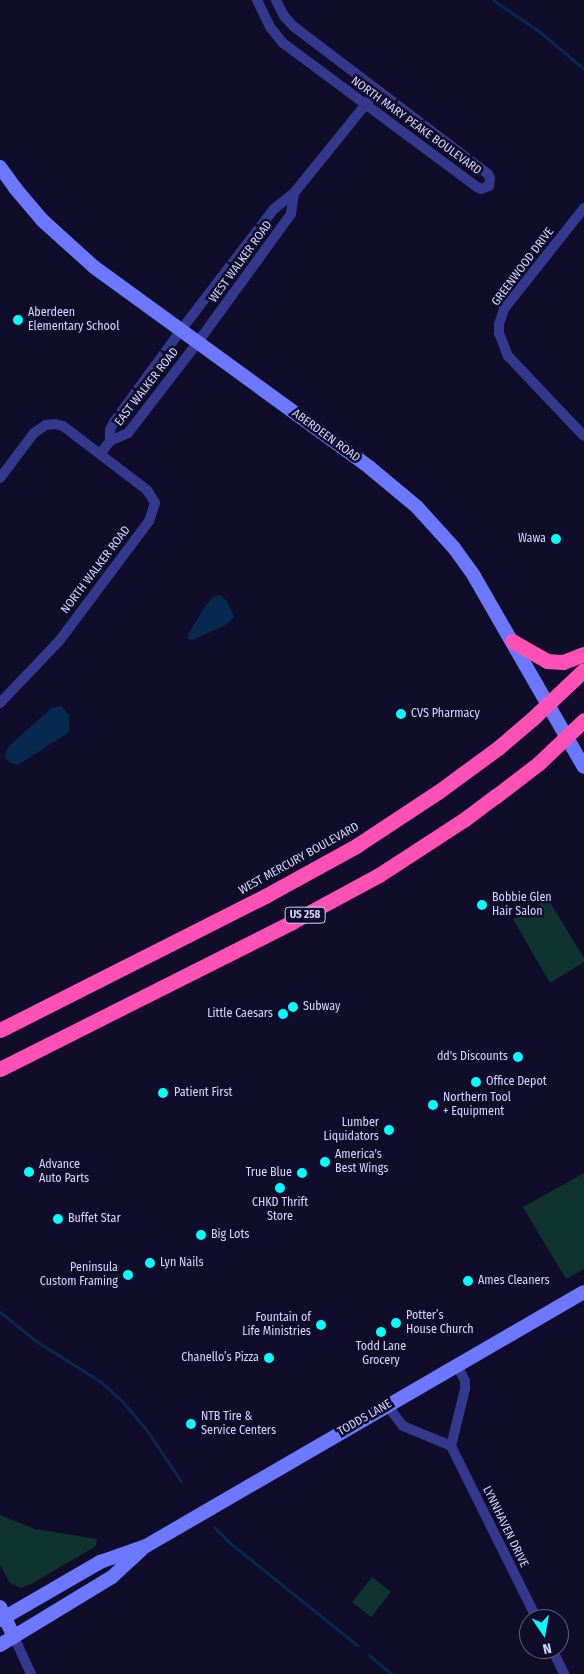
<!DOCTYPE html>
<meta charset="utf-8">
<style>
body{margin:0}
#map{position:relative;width:584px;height:1674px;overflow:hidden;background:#0f0d29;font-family:"Fira Sans Condensed",sans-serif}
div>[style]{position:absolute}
.green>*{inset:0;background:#0f342f;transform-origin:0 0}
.water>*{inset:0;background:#07284f}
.stream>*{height:3px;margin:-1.5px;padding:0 1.5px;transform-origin:1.5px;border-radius:1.5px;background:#07284f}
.street>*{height:10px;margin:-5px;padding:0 5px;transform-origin:5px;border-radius:5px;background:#33398d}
.secondary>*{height:14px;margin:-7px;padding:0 7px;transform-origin:7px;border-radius:7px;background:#6c78ff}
.highway>*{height:15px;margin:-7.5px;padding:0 7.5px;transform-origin:7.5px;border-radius:7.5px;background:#ff50b6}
.dots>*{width:14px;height:14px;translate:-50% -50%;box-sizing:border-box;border:2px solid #0f0d29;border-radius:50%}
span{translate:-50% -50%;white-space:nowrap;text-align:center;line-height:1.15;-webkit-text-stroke:5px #0f0d29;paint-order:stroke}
.shield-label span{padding:1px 4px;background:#0f0d29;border:1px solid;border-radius:4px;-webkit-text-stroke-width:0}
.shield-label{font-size:11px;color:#d6d5ff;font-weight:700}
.street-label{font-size:12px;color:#d6d5ff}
.poi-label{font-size:12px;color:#d6d5ff}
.left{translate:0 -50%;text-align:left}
.right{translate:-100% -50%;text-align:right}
.north{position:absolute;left:519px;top:1609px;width:50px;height:50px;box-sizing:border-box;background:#0f0d29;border:1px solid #5f5d7f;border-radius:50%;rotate:168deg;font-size:14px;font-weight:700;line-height:20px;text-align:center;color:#d6d5ff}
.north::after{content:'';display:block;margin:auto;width:18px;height:22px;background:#01fffe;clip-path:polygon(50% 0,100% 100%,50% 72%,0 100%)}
</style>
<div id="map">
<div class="green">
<div style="clip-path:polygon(548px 899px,584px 958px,584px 962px,550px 983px,513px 919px)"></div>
<div style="clip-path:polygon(584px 1173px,584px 1269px,566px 1279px,523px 1207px)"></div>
<div style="clip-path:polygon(0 1515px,35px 1529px,97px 1539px,96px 1546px,33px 1583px,21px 1588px,10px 1583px,0 1565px)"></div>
<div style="left:372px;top:1577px;width:24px;height:32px;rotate:38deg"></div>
</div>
<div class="water">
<div style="clip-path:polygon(220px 595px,227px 601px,234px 617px,226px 625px,193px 640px,188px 639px,188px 634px,206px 605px,214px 596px)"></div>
<div style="clip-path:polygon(61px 706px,69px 715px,69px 732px,18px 765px,9px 762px,5px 758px,5px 752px,11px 744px,52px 708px)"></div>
</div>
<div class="stream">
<div style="left:493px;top:0;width:57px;rotate:34.2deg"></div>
<div style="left:540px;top:32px;width:57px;rotate:40.1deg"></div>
<div style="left:0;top:1312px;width:46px;rotate:38.9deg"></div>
<div style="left:36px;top:1341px;width:77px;rotate:32.2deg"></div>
<div style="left:101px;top:1382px;width:30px;rotate:42deg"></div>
<div style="left:123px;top:1402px;width:35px;rotate:50deg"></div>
<div style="left:146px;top:1429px;width:63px;rotate:56.1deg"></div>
<div style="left:214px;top:1527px;width:23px;rotate:45deg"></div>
<div style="left:230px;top:1543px;width:163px;rotate:38.8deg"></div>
<div style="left:369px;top:1655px;width:30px;rotate:40deg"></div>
</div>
<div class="street">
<div style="left:257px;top:0;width:30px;rotate:64deg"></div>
<div style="left:270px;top:27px;width:21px;rotate:51deg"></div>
<div style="left:283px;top:43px;width:242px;rotate:36.6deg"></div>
<div style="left:477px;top:187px;width:4px;rotate:27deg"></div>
<div style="left:481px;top:189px;width:9px;rotate:-21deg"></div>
<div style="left:489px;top:186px;width:8px;rotate:-83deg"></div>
<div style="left:490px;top:178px;width:4px;rotate:-117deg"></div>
<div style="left:488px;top:174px;width:243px;rotate:-142.8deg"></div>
<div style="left:294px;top:27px;width:15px;rotate:-132deg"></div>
<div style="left:284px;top:16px;width:18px;rotate:-117deg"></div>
<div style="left:584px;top:208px;width:129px;rotate:128.4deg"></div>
<div style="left:504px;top:309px;width:16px;rotate:108deg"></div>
<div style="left:499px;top:324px;width:9px;rotate:90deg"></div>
<div style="left:499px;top:333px;width:25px;rotate:69deg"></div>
<div style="left:508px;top:356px;width:110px;rotate:46.5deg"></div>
<div style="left:110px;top:441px;width:11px;rotate:-90deg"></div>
<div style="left:110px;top:430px;width:9px;rotate:-63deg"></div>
<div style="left:114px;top:422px;width:114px;rotate:-53.9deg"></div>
<div style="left:181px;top:330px;width:153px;rotate:-52.5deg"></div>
<div style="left:274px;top:209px;width:26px;rotate:-39deg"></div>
<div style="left:294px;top:193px;width:132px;rotate:-51.1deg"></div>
<div style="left:100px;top:454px;width:16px;rotate:-52deg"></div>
<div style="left:110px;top:441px;width:20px;rotate:-24deg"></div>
<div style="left:128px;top:433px;width:115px;rotate:-52.4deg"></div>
<div style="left:198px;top:342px;width:158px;rotate:-54deg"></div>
<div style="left:291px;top:214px;width:21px;rotate:-82deg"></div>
<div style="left:0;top:478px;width:56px;rotate:-52.9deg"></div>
<div style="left:34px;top:433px;width:14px;rotate:-34deg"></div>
<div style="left:46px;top:425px;width:9px;rotate:-6deg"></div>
<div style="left:55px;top:424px;width:8px;rotate:14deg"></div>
<div style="left:63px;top:426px;width:106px;rotate:37.3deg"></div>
<div style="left:147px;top:490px;width:15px;rotate:58deg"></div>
<div style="left:155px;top:503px;width:19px;rotate:108deg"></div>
<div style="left:149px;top:521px;width:149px;rotate:126.8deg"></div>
<div style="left:60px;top:640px;width:87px;rotate:133.6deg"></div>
<div style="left:387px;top:1405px;width:26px;rotate:53deg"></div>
<div style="left:403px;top:1426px;width:52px;rotate:22.6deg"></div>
<div style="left:451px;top:1446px;width:193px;rotate:63.6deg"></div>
<div style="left:451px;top:1446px;width:59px;rotate:-76.2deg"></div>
<div style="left:465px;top:1389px;width:8px;rotate:-90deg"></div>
<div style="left:465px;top:1381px;width:18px;rotate:-117deg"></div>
<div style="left:14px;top:1637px;width:41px;rotate:65.3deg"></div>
<div style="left:552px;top:1649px;width:28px;rotate:64deg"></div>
</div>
<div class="secondary">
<div style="left:0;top:167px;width:26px;rotate:54deg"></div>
<div style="left:15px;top:188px;width:42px;rotate:49.8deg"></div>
<div style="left:42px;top:220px;width:70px;rotate:42.1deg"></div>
<div style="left:94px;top:267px;width:340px;rotate:36deg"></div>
<div style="left:369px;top:467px;width:62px;rotate:39.8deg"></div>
<div style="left:417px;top:507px;width:55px;rotate:47.9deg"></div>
<div style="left:454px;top:548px;width:34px;rotate:54deg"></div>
<div style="left:474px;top:576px;width:220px;rotate:60.1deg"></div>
<div style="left:0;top:1607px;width:33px;rotate:65deg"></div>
<div style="left:0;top:1620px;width:116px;rotate:-30.1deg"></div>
<div style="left:100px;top:1562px;width:49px;rotate:-19.2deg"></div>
<div style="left:146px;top:1546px;width:506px;rotate:-30.11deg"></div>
<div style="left:0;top:1645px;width:131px;rotate:-31.3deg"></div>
<div style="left:112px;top:1577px;width:41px;rotate:-43deg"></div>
</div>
<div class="highway">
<div style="left:512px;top:641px;width:40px;rotate:29.7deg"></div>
<div style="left:547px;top:661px;width:16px;rotate:4deg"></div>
<div style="left:563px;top:662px;width:22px;rotate:-21deg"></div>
<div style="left:0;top:1030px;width:299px;rotate:-26.8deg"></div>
<div style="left:267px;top:895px;width:102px;rotate:-28.8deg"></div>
<div style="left:356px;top:846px;width:98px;rotate:-33.4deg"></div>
<div style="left:438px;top:792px;width:74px;rotate:-36.3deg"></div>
<div style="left:498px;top:748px;width:45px;rotate:-40.5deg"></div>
<div style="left:532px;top:719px;width:71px;rotate:-43.3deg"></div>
<div style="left:0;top:1069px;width:327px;rotate:-26.7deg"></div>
<div style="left:292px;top:922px;width:99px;rotate:-28.4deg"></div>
<div style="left:379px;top:875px;width:103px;rotate:-33.1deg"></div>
<div style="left:465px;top:819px;width:39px;rotate:-37deg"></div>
<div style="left:496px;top:796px;width:54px;rotate:-37.5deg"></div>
<div style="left:539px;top:763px;width:62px;rotate:-43.7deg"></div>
</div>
<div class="dots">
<div style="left:18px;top:320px;background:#01fffe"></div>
<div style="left:556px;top:539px;background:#01fffe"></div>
<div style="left:401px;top:714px;background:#01fffe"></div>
<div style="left:482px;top:905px;background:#01fffe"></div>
<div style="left:293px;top:1007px;background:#01fffe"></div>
<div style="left:283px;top:1014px;background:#01fffe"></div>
<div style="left:518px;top:1057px;background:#01fffe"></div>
<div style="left:476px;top:1082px;background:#01fffe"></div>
<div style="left:163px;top:1093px;background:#01fffe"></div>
<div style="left:433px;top:1105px;background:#01fffe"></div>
<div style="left:389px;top:1130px;background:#01fffe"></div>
<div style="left:325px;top:1162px;background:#01fffe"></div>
<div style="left:29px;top:1172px;background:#01fffe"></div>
<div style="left:302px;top:1173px;background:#01fffe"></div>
<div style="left:280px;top:1188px;background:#01fffe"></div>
<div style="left:58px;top:1219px;background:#01fffe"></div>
<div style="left:201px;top:1235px;background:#01fffe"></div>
<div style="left:150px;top:1263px;background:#01fffe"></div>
<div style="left:128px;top:1275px;background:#01fffe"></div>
<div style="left:468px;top:1281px;background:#01fffe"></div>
<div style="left:396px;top:1323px;background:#01fffe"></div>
<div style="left:321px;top:1325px;background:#01fffe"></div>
<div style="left:381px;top:1332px;background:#01fffe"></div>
<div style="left:269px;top:1358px;background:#01fffe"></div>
<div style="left:191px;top:1424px;background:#01fffe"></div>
</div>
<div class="shield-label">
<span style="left:305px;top:915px">US 258</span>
</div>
<div class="street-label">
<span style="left:416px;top:126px;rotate:36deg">NORTH MARY PEAKE BOULEVARD</span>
<span style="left:241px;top:262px;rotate:-54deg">WEST WALKER ROAD</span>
<span style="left:523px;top:267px;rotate:-53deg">GREENWOOD DRIVE</span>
<span style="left:147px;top:387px;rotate:-52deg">EAST WALKER ROAD</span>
<span style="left:326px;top:436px;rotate:36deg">ABERDEEN ROAD</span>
<span style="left:96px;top:570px;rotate:-53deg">NORTH WALKER ROAD</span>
<span style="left:299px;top:859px;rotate:-29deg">WEST MERCURY BOULEVARD</span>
<span style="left:365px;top:1418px;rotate:-30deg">TODDS LANE</span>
<span style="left:505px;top:1527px;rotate:64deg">LYNNHAVEN DRIVE</span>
</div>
<div class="poi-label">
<span class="left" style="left:28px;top:320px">Aberdeen<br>Elementary School</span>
<span class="right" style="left:546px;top:539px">Wawa</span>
<span class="left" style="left:411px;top:714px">CVS Pharmacy</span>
<span class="left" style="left:492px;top:905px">Bobbie Glen<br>Hair Salon</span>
<span class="left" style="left:303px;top:1007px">Subway</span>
<span class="right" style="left:273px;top:1014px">Little Caesars</span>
<span class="right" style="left:508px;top:1057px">dd's Discounts</span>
<span class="left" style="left:486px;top:1082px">Office Depot</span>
<span class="left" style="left:174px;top:1093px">Patient First</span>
<span class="left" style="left:443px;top:1105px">Northern Tool<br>+ Equipment</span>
<span class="right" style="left:379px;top:1130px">Lumber<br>Liquidators</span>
<span class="left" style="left:335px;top:1162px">America's<br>Best Wings</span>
<span class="left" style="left:39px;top:1172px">Advance<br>Auto Parts</span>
<span class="right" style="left:292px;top:1173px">True Blue</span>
<span style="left:280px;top:1210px">CHKD Thrift<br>Store</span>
<span class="left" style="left:68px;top:1219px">Buffet Star</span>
<span class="left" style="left:211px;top:1235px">Big Lots</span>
<span class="left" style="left:160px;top:1263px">Lyn Nails</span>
<span class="right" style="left:118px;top:1275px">Peninsula<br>Custom Framing</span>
<span class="left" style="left:478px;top:1281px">Ames Cleaners</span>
<span class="left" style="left:406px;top:1323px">Potter’s<br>House Church</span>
<span class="right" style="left:311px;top:1325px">Fountain of<br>Life Ministries</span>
<span style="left:381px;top:1354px">Todd Lane<br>Grocery</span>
<span class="right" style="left:259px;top:1358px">Chanello’s Pizza</span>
<span class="left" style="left:201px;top:1424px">NTB Tire &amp;<br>Service Centers</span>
</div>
<div class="north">N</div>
</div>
